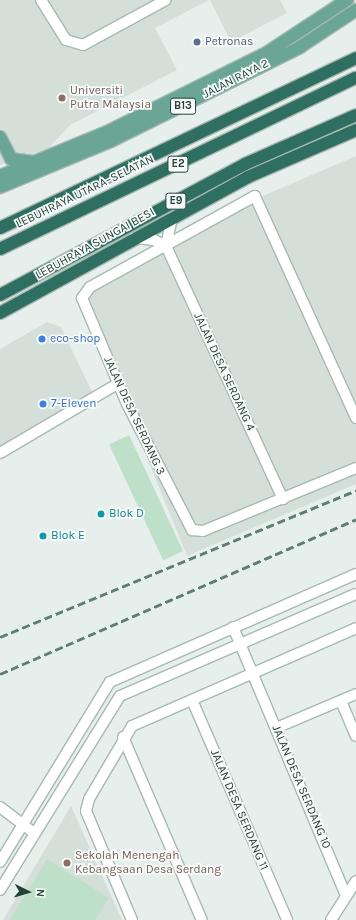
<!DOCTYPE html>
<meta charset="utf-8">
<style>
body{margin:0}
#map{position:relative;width:356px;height:920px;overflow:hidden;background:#e6efeb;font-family:Karla,sans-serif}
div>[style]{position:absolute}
.built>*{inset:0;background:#d4dfda}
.green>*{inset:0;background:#bfe0c8;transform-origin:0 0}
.roads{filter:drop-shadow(1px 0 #a8b8b2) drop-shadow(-1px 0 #a8b8b2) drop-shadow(0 1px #a8b8b2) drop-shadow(0 -1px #a8b8b2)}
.minor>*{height:10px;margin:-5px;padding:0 5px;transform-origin:5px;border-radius:5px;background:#fff}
.major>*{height:12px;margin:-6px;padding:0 6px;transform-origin:6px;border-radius:6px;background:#6aa596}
.highway>*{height:12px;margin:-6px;padding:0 6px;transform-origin:6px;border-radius:6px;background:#2f6f62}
.rail>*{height:2.5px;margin-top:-1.25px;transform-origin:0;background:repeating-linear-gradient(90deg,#5f7d75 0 8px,transparent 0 12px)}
.dots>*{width:11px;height:11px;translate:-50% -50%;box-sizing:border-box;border:2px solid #f7fbf9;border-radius:50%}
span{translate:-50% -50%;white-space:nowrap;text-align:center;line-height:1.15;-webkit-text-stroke:3.5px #f7fbf9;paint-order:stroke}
.shield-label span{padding:1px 3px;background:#f7fbf9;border:1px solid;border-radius:3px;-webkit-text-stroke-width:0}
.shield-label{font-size:11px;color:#24423a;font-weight:700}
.service-label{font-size:12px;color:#4e5e75}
.left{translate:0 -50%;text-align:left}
.street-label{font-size:12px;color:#24423a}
.education-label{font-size:12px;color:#785e54}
.shop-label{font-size:12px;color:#366cbe}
.culture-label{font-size:12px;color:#0d838f}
.north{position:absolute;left:8px;top:872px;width:40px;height:40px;-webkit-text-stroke:3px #f7fbf9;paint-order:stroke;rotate:95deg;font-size:11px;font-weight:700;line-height:16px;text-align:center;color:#24423a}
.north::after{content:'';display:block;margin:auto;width:14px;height:18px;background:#24423a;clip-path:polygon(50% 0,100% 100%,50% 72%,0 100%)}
</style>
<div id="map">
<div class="built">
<div style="clip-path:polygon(0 0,209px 0,155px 28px,177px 70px,70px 125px,49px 148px,0 165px)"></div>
<div style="clip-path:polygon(210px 0,280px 0,287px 13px,231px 42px)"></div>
<div style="clip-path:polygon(356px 156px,356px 484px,187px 556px,82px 298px,258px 198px)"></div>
<div style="clip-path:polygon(47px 322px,61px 327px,93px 394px,0 449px,0 349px)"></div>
<div style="clip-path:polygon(71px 806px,122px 920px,3px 920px)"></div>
</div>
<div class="green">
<div style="left:129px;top:435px;width:128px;height:22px;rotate:65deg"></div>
<div style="clip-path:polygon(47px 859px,109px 898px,95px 920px,10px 920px)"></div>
</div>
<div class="roads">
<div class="minor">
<div style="left:41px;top:0;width:47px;rotate:58deg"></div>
<div style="left:66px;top:40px;width:18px;rotate:16deg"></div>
<div style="left:83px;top:45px;width:94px;rotate:-28.5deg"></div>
<div style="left:134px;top:238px;width:20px;rotate:6deg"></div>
<div style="left:154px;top:240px;width:13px;rotate:27deg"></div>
<div style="left:166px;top:246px;width:279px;rotate:65.2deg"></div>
<div style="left:166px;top:246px;width:29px;rotate:-78deg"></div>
<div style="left:356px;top:418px;width:244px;rotate:-114.5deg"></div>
<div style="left:255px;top:196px;width:188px;rotate:151.1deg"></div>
<div style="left:90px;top:287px;width:14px;rotate:126deg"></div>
<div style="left:82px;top:298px;width:115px;rotate:67deg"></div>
<div style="left:127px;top:404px;width:142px;rotate:62.7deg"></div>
<div style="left:192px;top:530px;width:11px;rotate:5deg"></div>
<div style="left:203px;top:531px;width:165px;rotate:-22.4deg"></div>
<div style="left:0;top:453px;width:136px;rotate:-30.5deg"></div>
<div style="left:233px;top:627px;width:292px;rotate:67.2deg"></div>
<div style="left:192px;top:700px;width:240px;rotate:66.6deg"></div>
<div style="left:341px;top:701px;width:38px;rotate:67deg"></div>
<div style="left:276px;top:728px;width:87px;rotate:-23deg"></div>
<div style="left:123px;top:737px;width:199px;rotate:66.7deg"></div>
<div style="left:0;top:807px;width:43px;rotate:37.4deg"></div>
<div style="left:0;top:862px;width:211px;rotate:-58.6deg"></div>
<div style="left:110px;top:682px;width:269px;rotate:-23.7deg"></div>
<div style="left:0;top:890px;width:228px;rotate:-58.3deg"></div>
<div style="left:120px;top:696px;width:257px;rotate:-23.4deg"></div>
<div style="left:132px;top:920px;width:118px;rotate:-112.9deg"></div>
<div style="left:86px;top:811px;width:12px;rotate:-76deg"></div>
<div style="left:89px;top:799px;width:85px;rotate:-59.5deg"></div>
<div style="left:132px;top:726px;width:244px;rotate:-23.6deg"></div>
<div style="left:331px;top:920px;width:46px;rotate:-57.3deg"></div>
</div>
<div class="major">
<div style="left:0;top:137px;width:25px;rotate:63deg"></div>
<div style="left:11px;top:159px;width:22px;rotate:8deg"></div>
<div style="left:0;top:176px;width:116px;rotate:-22.4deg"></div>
<div style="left:107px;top:132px;width:180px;rotate:-26.4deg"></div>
<div style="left:268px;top:52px;width:95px;rotate:-33.4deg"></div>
<div style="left:0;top:187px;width:120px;rotate:-22.5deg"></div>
<div style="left:111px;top:141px;width:211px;rotate:-26.4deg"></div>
<div style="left:300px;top:47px;width:67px;rotate:-33.5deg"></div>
</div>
<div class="highway">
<div style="left:0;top:228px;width:395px;rotate:-25.5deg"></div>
<div style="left:0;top:249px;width:395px;rotate:-25.7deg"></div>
<div style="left:0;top:295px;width:278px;rotate:-28.1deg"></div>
<div style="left:245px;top:164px;width:121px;rotate:-23.8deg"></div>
<div style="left:0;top:313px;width:283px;rotate:-28.7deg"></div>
<div style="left:248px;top:177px;width:118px;rotate:-23.5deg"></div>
</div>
</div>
<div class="rail">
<div style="left:0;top:637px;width:385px;rotate:-22.4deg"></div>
<div style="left:0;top:674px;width:388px;rotate:-23.5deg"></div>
</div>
<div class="dots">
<div style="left:197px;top:42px;background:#5c6f8a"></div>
<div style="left:62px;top:98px;background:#8d6e63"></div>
<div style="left:42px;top:339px;background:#3f7fe0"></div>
<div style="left:43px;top:404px;background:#3f7fe0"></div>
<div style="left:101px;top:514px;background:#0f9aa8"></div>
<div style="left:43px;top:536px;background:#0f9aa8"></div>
<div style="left:67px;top:863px;background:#8d6e63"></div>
</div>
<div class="shield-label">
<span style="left:183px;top:106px">B13</span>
<span style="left:178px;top:164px">E2</span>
<span style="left:176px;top:201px">E9</span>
</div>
<div class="service-label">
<span class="left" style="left:205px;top:42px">Petronas</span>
</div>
<div class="street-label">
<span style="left:236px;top:79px;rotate:-27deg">JALAN RAYA 2</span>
<span style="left:85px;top:192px;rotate:-26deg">LEBUHRAYA UTARA–SELATAN</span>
<span style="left:95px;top:244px;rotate:-29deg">LEBUHRAYA SUNGAI BESI</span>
<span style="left:224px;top:372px;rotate:65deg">JALAN DESA SERDANG 4</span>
<span style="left:134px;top:416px;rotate:65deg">JALAN DESA SERDANG 3</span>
<span style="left:301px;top:787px;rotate:67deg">JALAN DESA SERDANG 10</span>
<span style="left:239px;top:810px;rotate:67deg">JALAN DESA SERDANG 11</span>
</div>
<div class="education-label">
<span class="left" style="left:70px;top:98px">Universiti<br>Putra Malaysia</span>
<span class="left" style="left:75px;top:863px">Sekolah Menengah<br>Kebangsaan Desa Serdang</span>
</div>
<div class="shop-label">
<span class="left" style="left:50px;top:339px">eco-shop</span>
<span class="left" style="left:51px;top:404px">7-Eleven</span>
</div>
<div class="culture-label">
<span class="left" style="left:109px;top:514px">Blok D</span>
<span class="left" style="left:51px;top:536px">Blok E</span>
</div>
<div class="north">N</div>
</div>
